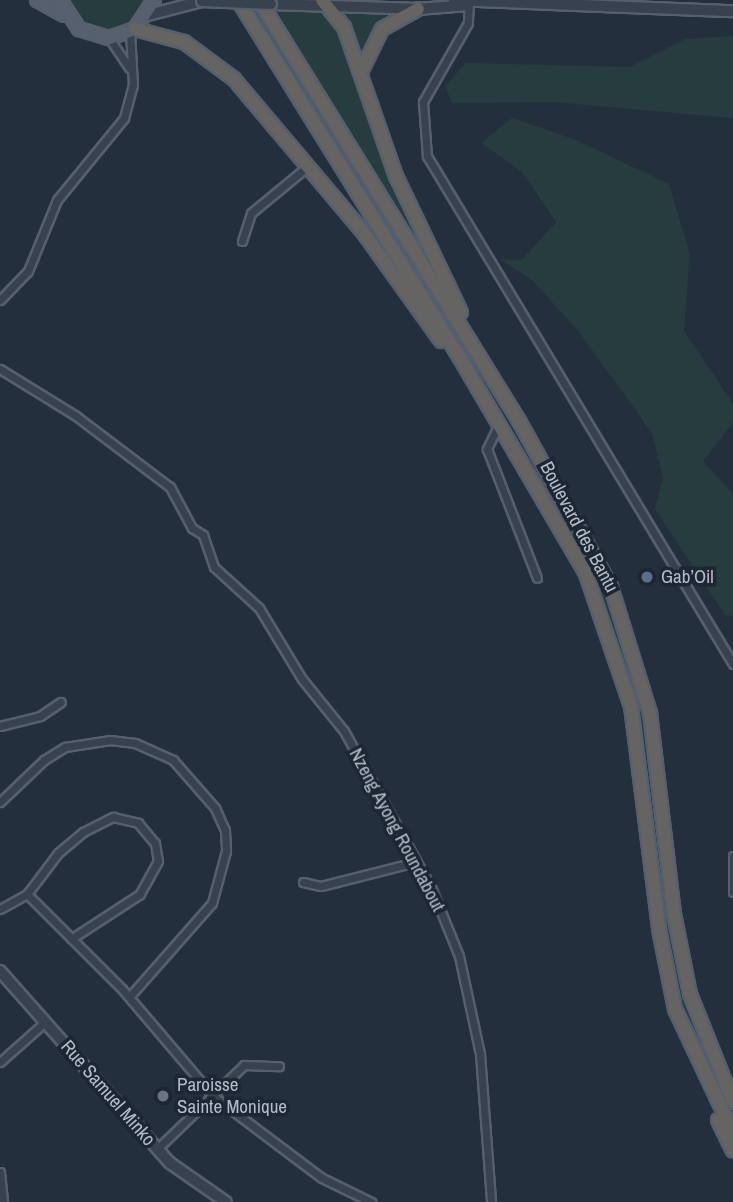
<!DOCTYPE html>
<meta charset="utf-8">
<style>
body{margin:0}
#map{position:relative;width:733px;height:1202px;overflow:hidden;background:#242f3e;font-family:"Archivo Narrow",sans-serif}
div>[style]{position:absolute}
.green>*{inset:0;background:#263c3f}
.roads{filter:drop-shadow(2px 0 #565f6c) drop-shadow(-2px 0 #565f6c) drop-shadow(0 2px #565f6c) drop-shadow(0 -2px #565f6c)}
.minor>*{height:7px;margin:-3.5px;padding:0 3.5px;transform-origin:3.5px;border-radius:3.5px;background:#38414e}
.tertiary>*{height:10px;margin:-5px;padding:0 5px;transform-origin:5px;border-radius:5px;background:#38414e}
.primary>*{height:12px;margin:-6px;padding:0 6px;transform-origin:6px;border-radius:6px;background:#56606e}
.trunk>*{height:12px;margin:-6px;padding:0 6px;transform-origin:6px;border-radius:6px;background:#656462}
.bridges{filter:drop-shadow(2px 0 #565f6c) drop-shadow(-2px 0 #565f6c) drop-shadow(0 2px #565f6c) drop-shadow(0 -2px #565f6c)}
.tertiary-bridge>*{height:10px;margin:-5px;padding:0 5px;transform-origin:5px;border-radius:5px;background:#38414e}
.dots>*{width:19px;height:19px;translate:-50% -50%;box-sizing:border-box;border:4px solid #1d2633;border-radius:50%}
span{translate:-50% -50%;white-space:nowrap;text-align:center;line-height:1.15;-webkit-text-stroke:7px #1d2633;paint-order:stroke}
.street-label{font-size:19px;color:#b4bcc9}
.poi-label{font-size:19px;color:#b4bcc9}
.left{translate:0 -50%;text-align:left}
</style>
<div id="map">
<div class="green">
<div style="clip-path:polygon(66px 0,147px 0,132px 23px,107px 32px,82px 24px)"></div>
<div style="clip-path:polygon(248px 5px,256px 5px,598px 571px,641px 695px,679px 973px,696px 1032px,733px 1124px,679px 1002px,667px 947px,640px 713px,605px 604px,519px 444px)"></div>
<div style="clip-path:polygon(277px 11px,324px 12px,337px 25px,386px 167px,434px 271px)"></div>
<div style="clip-path:polygon(341px 12px,396px 13px,377px 28px,359px 59px)"></div>
<div style="clip-path:polygon(733px 36px,733px 118px,553px 102px,452px 103px,445px 86px,466px 63px,630px 67px,685px 39px)"></div>
<div style="clip-path:polygon(512px 118px,576px 140px,669px 184px,690px 254px,684px 331px,733px 404px,733px 423px,703px 461px,733px 494px,733px 616px,725px 615px,655px 509px,663px 478px,652px 433px,579px 332px,533px 281px,500px 259px,522px 260px,556px 222px,522px 172px,481px 143px)"></div>
</div>
<div class="roads">
<div class="minor">
<div style="left:469px;top:1px;width:22px;rotate:93deg"></div>
<div style="left:468px;top:23px;width:91px;rotate:119.7deg"></div>
<div style="left:423px;top:102px;width:54px;rotate:85.8deg"></div>
<div style="left:427px;top:156px;width:593px;rotate:58.94deg"></div>
<div style="left:109px;top:38px;width:36px;rotate:56deg"></div>
<div style="left:242px;top:241px;width:29px;rotate:-72deg"></div>
<div style="left:251px;top:213px;width:74px;rotate:-39.5deg"></div>
<div style="left:0;top:300px;width:40px;rotate:-46deg"></div>
<div style="left:28px;top:271px;width:77px;rotate:-67.8deg"></div>
<div style="left:57px;top:200px;width:106px;rotate:-50.7deg"></div>
<div style="left:124px;top:118px;width:34px;rotate:-75deg"></div>
<div style="left:133px;top:85px;width:53px;rotate:-93.2deg"></div>
<div style="left:0;top:369px;width:89px;rotate:31.7deg"></div>
<div style="left:76px;top:416px;width:118px;rotate:37.1deg"></div>
<div style="left:170px;top:487px;width:47px;rotate:61.8deg"></div>
<div style="left:192px;top:528px;width:13px;rotate:32deg"></div>
<div style="left:203px;top:535px;width:34px;rotate:71deg"></div>
<div style="left:214px;top:567px;width:61px;rotate:42.3deg"></div>
<div style="left:259px;top:608px;width:83px;rotate:58.8deg"></div>
<div style="left:302px;top:679px;width:67px;rotate:51.1deg"></div>
<div style="left:344px;top:731px;width:179px;rotate:60.9deg"></div>
<div style="left:431px;top:887px;width:74px;rotate:67.9deg"></div>
<div style="left:459px;top:956px;width:100px;rotate:77.9deg"></div>
<div style="left:480px;top:1054px;width:148px;rotate:85.7deg"></div>
<div style="left:499px;top:424px;width:28px;rotate:116deg"></div>
<div style="left:487px;top:449px;width:138px;rotate:68.8deg"></div>
<div style="left:0;top:726px;width:41px;rotate:-14deg"></div>
<div style="left:40px;top:716px;width:25px;rotate:-34deg"></div>
<div style="left:0;top:802px;width:61px;rotate:-43.7deg"></div>
<div style="left:44px;top:760px;width:25px;rotate:-32deg"></div>
<div style="left:65px;top:747px;width:46px;rotate:-8.8deg"></div>
<div style="left:110px;top:740px;width:25px;rotate:7deg"></div>
<div style="left:135px;top:743px;width:42px;rotate:24.1deg"></div>
<div style="left:173px;top:760px;width:64px;rotate:48.8deg"></div>
<div style="left:215px;top:808px;width:24px;rotate:66deg"></div>
<div style="left:225px;top:830px;width:21px;rotate:87deg"></div>
<div style="left:226px;top:851px;width:54px;rotate:105.1deg"></div>
<div style="left:212px;top:903px;width:125px;rotate:131.4deg"></div>
<div style="left:733px;top:856px;width:36px;rotate:90deg"></div>
<div style="left:303px;top:882px;width:18px;rotate:13deg"></div>
<div style="left:321px;top:886px;width:98px;rotate:-14.2deg"></div>
<div style="left:27px;top:894px;width:134px;rotate:45deg"></div>
<div style="left:122px;top:989px;width:140px;rotate:49.6deg"></div>
<div style="left:213px;top:1096px;width:136px;rotate:37deg"></div>
<div style="left:322px;top:1178px;width:55px;rotate:26.1deg"></div>
<div style="left:27px;top:894px;width:51px;rotate:-52.9deg"></div>
<div style="left:58px;top:853px;width:33px;rotate:-40deg"></div>
<div style="left:83px;top:832px;width:34px;rotate:-27deg"></div>
<div style="left:113px;top:817px;width:26px;rotate:13deg"></div>
<div style="left:138px;top:823px;width:26px;rotate:50deg"></div>
<div style="left:155px;top:843px;width:18px;rotate:81deg"></div>
<div style="left:158px;top:861px;width:38px;rotate:119deg"></div>
<div style="left:140px;top:894px;width:82px;rotate:146.9deg"></div>
<div style="left:0;top:909px;width:31px;rotate:-29deg"></div>
<div style="left:0;top:1062px;width:60px;rotate:-41.6deg"></div>
<div style="left:157px;top:1149px;width:121px;rotate:-44deg"></div>
<div style="left:244px;top:1065px;width:35px;rotate:2deg"></div>
<div style="left:0;top:1172px;width:30px;rotate:84deg"></div>
</div>
<div class="tertiary">
<div style="left:454px;top:0;width:279px;rotate:2.3deg"></div>
<div style="left:271px;top:4px;width:147px;rotate:1.9deg"></div>
<div style="left:418px;top:9px;width:50px;rotate:-4.6deg"></div>
<div style="left:148px;top:15px;width:56px;rotate:-14.5deg"></div>
<div style="left:0;top:971px;width:256px;rotate:48.5deg"></div>
<div style="left:170px;top:1163px;width:68px;rotate:34.9deg"></div>
</div>
<div class="primary">
<div style="left:37px;top:0;width:31px;rotate:29deg"></div>
<div style="left:60px;top:0;width:35px;rotate:57deg"></div>
<div style="left:79px;top:29px;width:31px;rotate:17deg"></div>
<div style="left:109px;top:38px;width:28px;rotate:-19deg"></div>
<div style="left:135px;top:29px;width:35px;rotate:-57deg"></div>
</div>
<div class="trunk">
<div style="left:238px;top:0;width:421px;rotate:58.2deg"></div>
<div style="left:460px;top:358px;width:250px;rotate:59.7deg"></div>
<div style="left:586px;top:574px;width:139px;rotate:71.2deg"></div>
<div style="left:631px;top:706px;width:225px;rotate:82.8deg"></div>
<div style="left:659px;top:929px;width:82px;rotate:78.7deg"></div>
<div style="left:675px;top:1009px;width:136px;rotate:64.8deg"></div>
<div style="left:259px;top:0;width:495px;rotate:58.3deg"></div>
<div style="left:519px;top:421px;width:190px;rotate:61deg"></div>
<div style="left:611px;top:587px;width:132px;rotate:72.8deg"></div>
<div style="left:650px;top:713px;width:202px;rotate:83.2deg"></div>
<div style="left:674px;top:914px;width:82px;rotate:78.7deg"></div>
<div style="left:690px;top:994px;width:116px;rotate:68.3deg"></div>
<div style="left:322px;top:0;width:35px;rotate:51deg"></div>
<div style="left:344px;top:27px;width:158px;rotate:70.8deg"></div>
<div style="left:396px;top:176px;width:151px;rotate:64.5deg"></div>
<div style="left:135px;top:29px;width:51px;rotate:14.9deg"></div>
<div style="left:184px;top:42px;width:62px;rotate:36.5deg"></div>
<div style="left:234px;top:79px;width:200px;rotate:49.9deg"></div>
<div style="left:363px;top:232px;width:134px;rotate:54.4deg"></div>
<div style="left:361px;top:72px;width:48px;rotate:-64deg"></div>
<div style="left:382px;top:29px;width:41px;rotate:-29.1deg"></div>
<div style="left:718px;top:1120px;width:34px;rotate:64deg"></div>
</div>
</div>
<div class="bridges">
<div class="tertiary-bridge">
<div style="left:202px;top:1px;width:69px;rotate:2.5deg"></div>
</div>
</div>
<div class="dots">
<div style="left:647px;top:577px;background:#5c6f8a"></div>
<div style="left:163px;top:1096px;background:#6b7280"></div>
</div>
<div class="street-label">
<span style="left:579px;top:527px;rotate:62deg">Boulevard des Bantu</span>
<span style="left:397px;top:830px;rotate:62deg">Nzeng Ayong Roundabout</span>
<span style="left:108px;top:1093px;rotate:49deg">Rue Samuel Minko</span>
</div>
<div class="poi-label">
<span class="left" style="left:661px;top:577px">Gab’Oil</span>
<span class="left" style="left:177px;top:1096px">Paroisse<br>Sainte Monique</span>
</div>
</div>
